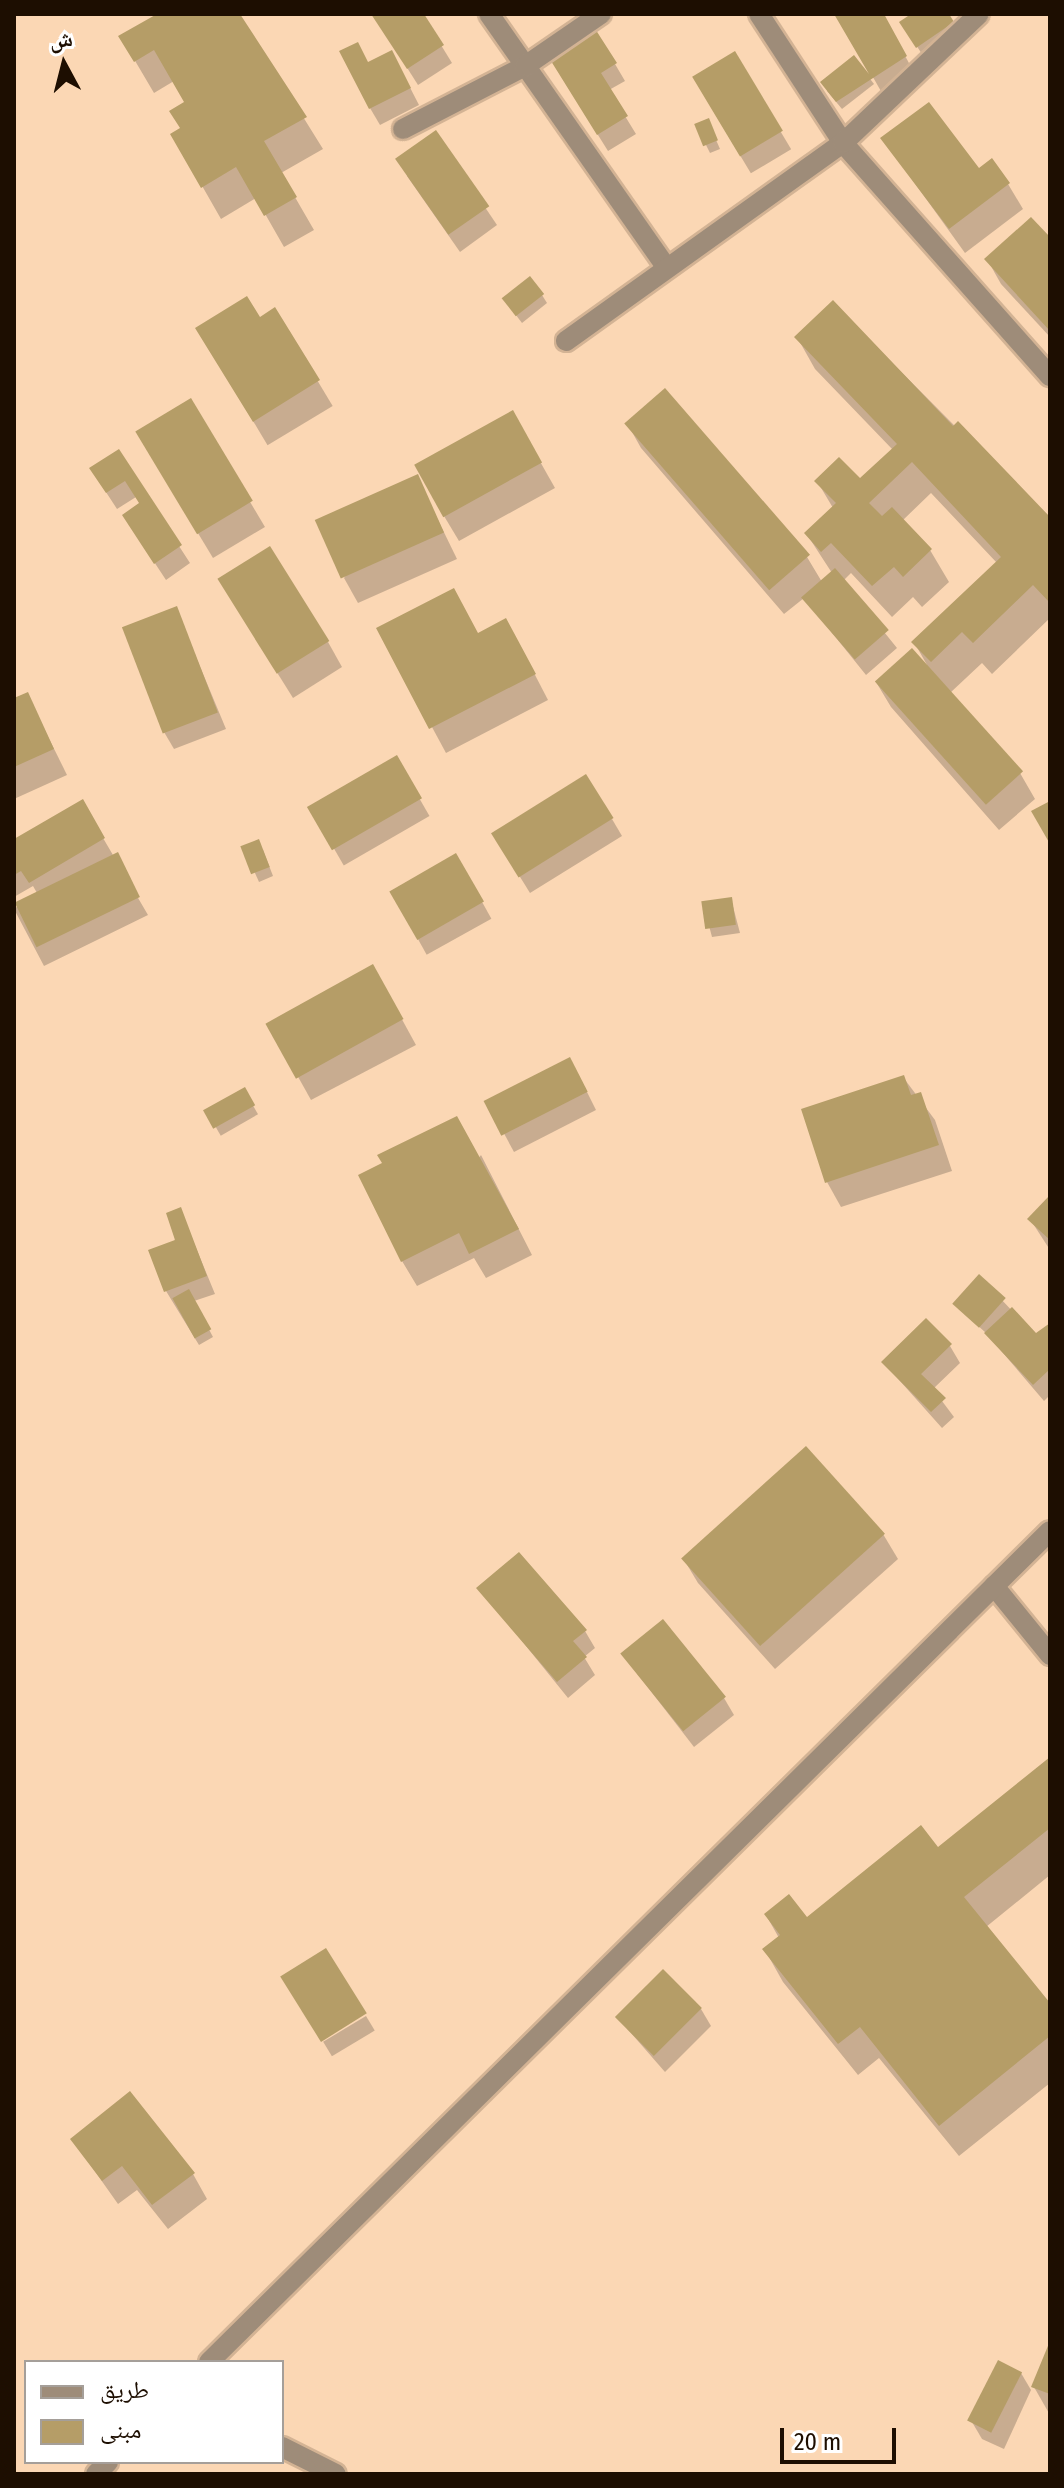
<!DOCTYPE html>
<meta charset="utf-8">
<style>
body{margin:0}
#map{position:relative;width:1064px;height:2488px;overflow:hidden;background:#fbd7b4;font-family:"Fira Sans Condensed","Noto Naskh Arabic",sans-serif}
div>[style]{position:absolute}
.shadow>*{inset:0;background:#0003;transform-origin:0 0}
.building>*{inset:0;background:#b59d67;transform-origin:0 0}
.roads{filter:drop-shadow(2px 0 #d3b394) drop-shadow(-2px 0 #d3b394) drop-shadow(0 2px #d3b394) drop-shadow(0 -2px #d3b394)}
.minor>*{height:20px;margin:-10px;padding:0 10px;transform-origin:10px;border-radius:10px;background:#9e8c79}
span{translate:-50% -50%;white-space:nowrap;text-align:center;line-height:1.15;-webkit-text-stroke:6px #fff;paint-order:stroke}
.frame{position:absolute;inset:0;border:16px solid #1d0e01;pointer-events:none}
.legend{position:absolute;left:24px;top:2360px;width:260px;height:104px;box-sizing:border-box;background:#fff;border:2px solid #a59f99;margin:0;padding:10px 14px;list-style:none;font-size:24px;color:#1d0e01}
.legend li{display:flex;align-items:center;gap:16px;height:40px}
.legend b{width:40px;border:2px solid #a59f99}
.north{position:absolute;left:24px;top:24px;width:80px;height:80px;-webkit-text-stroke:6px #fff;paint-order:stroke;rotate:353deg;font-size:22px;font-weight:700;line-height:32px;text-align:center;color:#1d0e01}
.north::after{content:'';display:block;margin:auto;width:28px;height:36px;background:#1d0e01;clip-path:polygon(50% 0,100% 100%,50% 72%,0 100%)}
.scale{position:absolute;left:780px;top:2428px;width:116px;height:36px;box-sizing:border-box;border:4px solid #1d0e01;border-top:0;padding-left:10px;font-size:24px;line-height:28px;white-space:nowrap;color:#1d0e01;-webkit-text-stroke:6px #fff;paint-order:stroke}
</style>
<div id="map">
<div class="shadow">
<div style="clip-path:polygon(161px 14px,239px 14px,323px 149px,281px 173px,314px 230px,284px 247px,256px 198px,221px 219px,173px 135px,182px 129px,187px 103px,174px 81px,154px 93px,121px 37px)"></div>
<div style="clip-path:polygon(373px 14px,422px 14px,452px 63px,418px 85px)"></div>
<div style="clip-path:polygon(837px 14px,882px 14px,915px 74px,882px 93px)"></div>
<div style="clip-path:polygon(914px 14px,947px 14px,957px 31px,922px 54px,906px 30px)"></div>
<div style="left:734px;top:54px;width:111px;height:47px;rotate:59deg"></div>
<div style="clip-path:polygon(854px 58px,874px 84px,842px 109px,827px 91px)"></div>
<div style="clip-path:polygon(368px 64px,401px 70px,419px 105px,380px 125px,370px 108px)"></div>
<div style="clip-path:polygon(615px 64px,625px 81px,609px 90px,636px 134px,608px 151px,558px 71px)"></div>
<div style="clip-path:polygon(710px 126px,720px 149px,710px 153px,706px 145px)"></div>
<div style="clip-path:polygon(435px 133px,497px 225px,460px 252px,407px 176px)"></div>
<div style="clip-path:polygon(883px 139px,1008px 184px,1023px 209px,965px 253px)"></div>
<div style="clip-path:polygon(1050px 240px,1050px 337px,1001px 284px,987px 259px)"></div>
<div style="clip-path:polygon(542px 295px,547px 303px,522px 323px,509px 306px)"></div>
<div style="clip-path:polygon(833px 303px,1050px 522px,1050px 618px,992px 674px,982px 663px,950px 693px,1020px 773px,1035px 799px,999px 830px,891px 707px,876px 682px,927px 665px,914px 642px,997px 563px,931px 493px,902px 521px,930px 550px,949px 582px,922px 607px,913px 597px,892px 617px,851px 573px,843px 581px,897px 648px,866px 675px,804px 598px,784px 614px,641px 448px,627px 423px,807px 557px,822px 582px,832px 573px,806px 533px,833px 508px,817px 481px,860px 481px,893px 450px,815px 369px,797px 337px)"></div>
<div style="left:275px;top:310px;width:112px;height:76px;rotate:59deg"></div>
<div style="clip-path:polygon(190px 401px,265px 527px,213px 558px,152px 457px)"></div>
<div style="clip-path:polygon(512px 412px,555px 488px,459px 541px,444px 516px)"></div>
<div style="clip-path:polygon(118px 452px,190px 563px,166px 580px,135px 533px,141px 505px,136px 497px,117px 509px,102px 486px)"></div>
<div style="clip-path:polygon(417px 477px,457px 559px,358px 603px,344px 578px)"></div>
<div style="clip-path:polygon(234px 604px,328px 642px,342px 667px,293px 698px)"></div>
<div style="clip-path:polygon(176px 609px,226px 729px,174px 749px,164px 732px)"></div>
<div style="clip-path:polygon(379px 629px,478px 635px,520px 646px,548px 700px,446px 753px)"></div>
<div style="clip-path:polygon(27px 694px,67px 775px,14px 799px,14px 700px)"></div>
<div style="left:396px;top:758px;width:67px;height:99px;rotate:60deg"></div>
<div style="clip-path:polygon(82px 802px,148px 915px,44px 966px,14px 909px,37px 893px,33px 886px,14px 897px,14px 841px)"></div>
<div style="clip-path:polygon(612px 819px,622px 836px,530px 893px,504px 851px)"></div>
<div style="clip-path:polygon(244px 848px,263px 850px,273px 876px,259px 882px)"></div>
<div style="left:456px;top:855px;width:73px;height:74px;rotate:61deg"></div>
<div style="clip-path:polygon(731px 899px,740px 933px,712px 937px,703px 903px)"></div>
<div style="clip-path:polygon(387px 992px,416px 1045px,311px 1100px,268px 1023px)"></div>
<div style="clip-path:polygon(579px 1076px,596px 1110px,514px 1152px,487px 1102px)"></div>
<div style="clip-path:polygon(903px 1077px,935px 1120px,952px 1171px,841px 1207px,827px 1182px)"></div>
<div style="left:244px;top:1090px;width:28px;height:43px;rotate:60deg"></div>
<div style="clip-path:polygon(481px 1155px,532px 1255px,486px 1278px,474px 1258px,417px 1286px,402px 1261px)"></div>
<div style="clip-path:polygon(1050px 1198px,1050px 1250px,1030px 1219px)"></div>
<div style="clip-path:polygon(180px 1209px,215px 1294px,194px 1301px,213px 1337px,199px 1345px,166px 1291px)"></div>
<div style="clip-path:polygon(980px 1277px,1036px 1336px,1050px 1326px,1050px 1395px,1044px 1401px,986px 1333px,954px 1304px)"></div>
<div style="clip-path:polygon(950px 1346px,960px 1363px,933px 1389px,954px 1417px,942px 1428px,883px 1362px)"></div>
<div style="clip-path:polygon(883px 1534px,898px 1559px,775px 1669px,698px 1583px,683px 1558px)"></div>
<div style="clip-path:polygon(479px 1588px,585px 1631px,595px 1648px,584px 1657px,595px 1675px,568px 1698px)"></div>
<div style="clip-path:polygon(622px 1654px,724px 1698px,734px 1715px,694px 1747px)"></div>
<div style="clip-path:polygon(1050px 1760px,1050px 1875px,986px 1927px,1050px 2006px,1050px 2083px,959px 2156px,879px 2058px,858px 2075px,783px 1982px,765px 1950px,779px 1938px,766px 1915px,806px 1920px,938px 1850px)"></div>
<div style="clip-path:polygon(701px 2009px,711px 2026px,665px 2072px,617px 2017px)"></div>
<div style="left:366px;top:2016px;width:17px;height:50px;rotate:59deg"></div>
<div style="clip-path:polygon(72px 2139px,193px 2174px,207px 2199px,168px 2229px,137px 2190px,118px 2204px)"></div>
<div style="clip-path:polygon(1050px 2346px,1050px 2415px,1034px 2387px)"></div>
<div style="clip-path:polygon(1021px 2373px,1031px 2390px,1004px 2449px,982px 2439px,972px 2422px)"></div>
</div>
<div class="building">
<div style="clip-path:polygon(157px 14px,240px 14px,307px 117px,264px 141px,297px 197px,264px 216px,236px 167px,201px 188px,170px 134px,180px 128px,169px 111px,184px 102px,154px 50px,134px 62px,118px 36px)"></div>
<div style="clip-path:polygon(371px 14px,424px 14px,444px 45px,407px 69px)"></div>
<div style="clip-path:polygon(834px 14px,884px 14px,907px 56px,836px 102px,820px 82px,854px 55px,869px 74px)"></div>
<div style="clip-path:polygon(911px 14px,949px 14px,954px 22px,916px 48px,899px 22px)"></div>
<div style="clip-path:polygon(592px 24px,617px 63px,601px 73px,628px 116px,597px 135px,546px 53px)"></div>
<div style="clip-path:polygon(358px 42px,368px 62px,392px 50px,411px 88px,369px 109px,339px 51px)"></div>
<div style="left:735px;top:51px;width:93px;height:50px;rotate:59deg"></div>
<div style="clip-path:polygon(929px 102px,979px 168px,992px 158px,1010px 183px,949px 229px,880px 138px)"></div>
<div style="left:709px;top:118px;width:24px;height:16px;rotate:68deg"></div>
<div style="left:436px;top:130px;width:93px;height:50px;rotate:55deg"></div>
<div style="clip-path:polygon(1031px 217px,1050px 237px,1050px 331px,984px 259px)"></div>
<div style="left:530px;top:276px;width:23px;height:36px;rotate:52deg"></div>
<div style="clip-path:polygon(247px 296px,260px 317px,275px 307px,320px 380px,253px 422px,195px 328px)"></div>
<div style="clip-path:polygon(833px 300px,953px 426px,958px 421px,1050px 517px,1050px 603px,1033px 585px,973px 643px,962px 632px,931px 662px,911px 642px,1001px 557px,912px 462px,869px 503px,882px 516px,892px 507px,932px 549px,903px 577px,894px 567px,872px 586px,831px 543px,821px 552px,804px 533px,836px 503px,814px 481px,839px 457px,860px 478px,897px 444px,794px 337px)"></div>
<div style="left:665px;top:388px;width:221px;height:54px;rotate:49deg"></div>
<div style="left:191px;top:398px;width:120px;height:65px;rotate:59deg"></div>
<div style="left:513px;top:410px;width:60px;height:113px;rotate:61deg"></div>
<div style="clip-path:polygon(119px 449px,182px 545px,154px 564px,122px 515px,139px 503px,125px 481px,106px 493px,89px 468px)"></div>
<div style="left:418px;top:474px;width:64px;height:113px;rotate:66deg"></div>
<div style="left:270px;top:546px;width:112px;height:62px;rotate:58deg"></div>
<div style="left:835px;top:568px;width:82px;height:45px;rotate:49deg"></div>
<div style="clip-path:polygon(454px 588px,478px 633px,506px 618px,536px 674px,429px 729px,376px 628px)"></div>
<div style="left:177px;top:606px;width:114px;height:59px;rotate:69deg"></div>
<div style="left:912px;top:648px;width:166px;height:50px;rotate:48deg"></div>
<div style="clip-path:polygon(28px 692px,54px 749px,14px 767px,14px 698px)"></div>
<div style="left:397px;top:755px;width:50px;height:104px;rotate:60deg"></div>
<div style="left:586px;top:774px;width:52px;height:112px;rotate:58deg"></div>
<div style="clip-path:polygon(83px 799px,105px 838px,29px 883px,21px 871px,14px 875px,14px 839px)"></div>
<div style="clip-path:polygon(1050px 801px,1050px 844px,1031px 811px)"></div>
<div style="left:259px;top:839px;width:30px;height:20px;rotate:69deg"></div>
<div style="left:118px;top:852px;width:50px;height:115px;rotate:64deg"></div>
<div style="left:456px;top:853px;width:56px;height:77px;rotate:60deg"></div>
<div style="left:732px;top:897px;width:28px;height:31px;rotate:82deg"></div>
<div style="left:373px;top:964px;width:63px;height:123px;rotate:61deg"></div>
<div style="left:570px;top:1057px;width:39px;height:97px;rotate:63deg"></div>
<div style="clip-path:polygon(904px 1075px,911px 1095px,921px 1092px,939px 1145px,825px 1183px,801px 1109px)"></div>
<div style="left:245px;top:1087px;width:21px;height:48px;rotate:61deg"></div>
<div style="clip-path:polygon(457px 1116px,519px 1229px,469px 1254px,459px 1233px,401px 1262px,358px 1175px,382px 1163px,377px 1155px)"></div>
<div style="clip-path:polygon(1050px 1195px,1050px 1240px,1027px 1219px)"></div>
<div style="clip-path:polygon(181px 1207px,207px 1276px,164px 1292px,148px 1250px,175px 1240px,166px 1213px)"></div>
<div style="left:979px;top:1274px;width:36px;height:40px;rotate:42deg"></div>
<div style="left:189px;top:1289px;width:46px;height:19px;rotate:61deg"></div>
<div style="clip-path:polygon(1012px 1307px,1036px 1333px,1050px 1323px,1050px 1369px,1033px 1385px,984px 1333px)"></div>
<div style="clip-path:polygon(926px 1318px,952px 1344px,921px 1374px,946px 1398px,931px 1412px,881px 1362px)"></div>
<div style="left:806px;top:1446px;width:118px;height:168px;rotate:48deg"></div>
<div style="clip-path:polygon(519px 1552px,587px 1630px,573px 1641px,587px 1657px,557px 1682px,476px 1588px)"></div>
<div style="left:663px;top:1619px;width:100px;height:55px;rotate:51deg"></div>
<div style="clip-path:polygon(1050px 1757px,1050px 1828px,964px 1897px,1050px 2003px,1050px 2036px,939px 2126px,860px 2027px,838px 2044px,762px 1949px,780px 1935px,764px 1914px,789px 1894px,807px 1917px,921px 1825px,938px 1847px)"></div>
<div style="left:326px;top:1948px;width:77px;height:54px;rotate:58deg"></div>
<div style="left:663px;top:1969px;width:55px;height:68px;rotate:45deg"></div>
<div style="clip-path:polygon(130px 2091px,195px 2173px,152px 2205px,122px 2166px,102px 2181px,70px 2139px)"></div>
<div style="clip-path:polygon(1050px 2341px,1050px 2394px,1031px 2387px)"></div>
<div style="left:998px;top:2360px;width:27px;height:68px;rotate:27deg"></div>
</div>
<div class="roads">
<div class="minor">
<div style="left:489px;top:14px;width:310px;rotate:55deg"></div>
<div style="left:759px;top:14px;width:154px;rotate:56.9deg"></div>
<div style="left:843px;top:143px;width:312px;rotate:48.4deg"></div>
<div style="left:403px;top:129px;width:137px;rotate:-27.3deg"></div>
<div style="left:525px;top:66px;width:92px;rotate:-34.4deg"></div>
<div style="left:566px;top:341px;width:340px;rotate:-35.6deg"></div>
<div style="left:843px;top:143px;width:187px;rotate:-43.5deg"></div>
<div style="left:994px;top:1586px;width:89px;rotate:50.9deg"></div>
<div style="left:209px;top:2362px;width:1182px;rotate:-44.66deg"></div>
<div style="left:282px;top:2447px;width:60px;rotate:26.6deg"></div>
<div style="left:96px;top:2474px;width:17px;rotate:-45deg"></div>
</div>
</div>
<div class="frame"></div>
<ul class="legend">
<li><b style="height:10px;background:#9e8c79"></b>طريق</li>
<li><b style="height:22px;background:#b59d67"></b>مبنى</li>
</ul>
<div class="north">ش</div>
<div class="scale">20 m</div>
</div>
